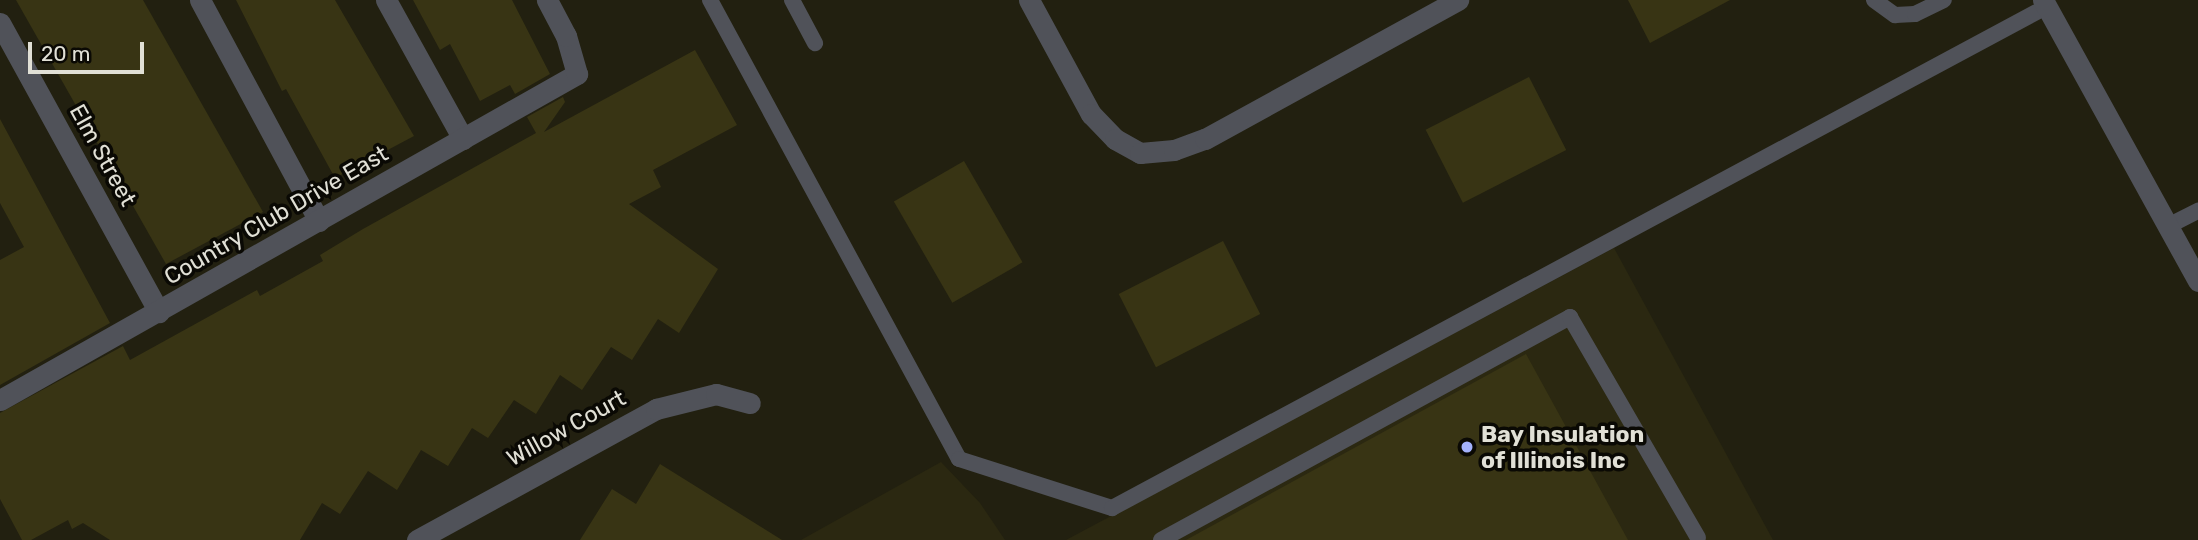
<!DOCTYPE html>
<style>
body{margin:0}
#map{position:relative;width:2198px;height:540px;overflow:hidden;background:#222010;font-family:Rubik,sans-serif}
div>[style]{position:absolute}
.built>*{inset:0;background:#2b2811}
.building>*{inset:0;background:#383414;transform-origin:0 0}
.lane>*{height:16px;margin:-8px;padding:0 8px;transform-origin:8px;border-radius:8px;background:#505259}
.street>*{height:21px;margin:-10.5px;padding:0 10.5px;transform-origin:10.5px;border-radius:10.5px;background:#505259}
.dots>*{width:19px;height:19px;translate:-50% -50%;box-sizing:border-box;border:4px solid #0a0904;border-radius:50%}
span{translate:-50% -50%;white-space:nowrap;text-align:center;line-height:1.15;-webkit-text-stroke:7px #0a0904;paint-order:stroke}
.street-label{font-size:23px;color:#e1e0d6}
.poi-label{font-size:23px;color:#e1e0d6;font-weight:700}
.left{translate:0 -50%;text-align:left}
.scale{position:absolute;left:28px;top:42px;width:116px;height:32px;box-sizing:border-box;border:4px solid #e1e0d6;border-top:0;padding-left:9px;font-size:21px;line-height:24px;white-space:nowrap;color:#e1e0d6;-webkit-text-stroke:5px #0a0904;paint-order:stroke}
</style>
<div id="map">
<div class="built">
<div style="clip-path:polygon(1614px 248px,1773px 540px,1066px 540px)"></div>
<div style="clip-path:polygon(941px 462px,980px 503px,1005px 540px,801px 540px)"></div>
</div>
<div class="building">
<div style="clip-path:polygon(16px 0,143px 0,263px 212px,166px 264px)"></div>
<div style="clip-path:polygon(236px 0,335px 0,414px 136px,335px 178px,286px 89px,282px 91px)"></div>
<div style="clip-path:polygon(413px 0,512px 0,550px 74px,515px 94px,510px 85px,480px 101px,450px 44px,440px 50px)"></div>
<div style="clip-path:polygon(1628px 0,1730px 0,1650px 43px)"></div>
<div style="clip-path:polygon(695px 50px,737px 125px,653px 170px,661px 187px,629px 204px,718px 269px,679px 333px,658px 319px,632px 360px,611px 347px,582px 390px,560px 375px,536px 414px,514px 400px,488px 438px,472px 428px,448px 466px,421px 450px,397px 490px,368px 471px,340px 514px,322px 503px,300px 540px,110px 540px,83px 523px,72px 529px,68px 520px,31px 540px,22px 540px,0 499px,0 413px,123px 346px,130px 360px,257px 290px,260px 296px,323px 261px,320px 255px,363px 229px,536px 133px,527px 117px,563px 97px,565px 102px,544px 132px)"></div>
<div style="left:1529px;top:77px;width:82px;height:116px;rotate:63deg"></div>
<div style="clip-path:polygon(0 119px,110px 323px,0 385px,0 260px,24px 247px,0 203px)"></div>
<div style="left:964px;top:161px;width:117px;height:81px;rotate:60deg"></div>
<div style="left:1223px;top:241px;width:82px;height:117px;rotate:63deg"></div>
<div style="clip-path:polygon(1526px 354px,1628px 540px,1186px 540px)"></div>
<div style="clip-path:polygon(660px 464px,782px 540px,580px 540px,612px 489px,636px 504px)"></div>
</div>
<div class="lane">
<div style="left:710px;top:0;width:522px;rotate:61.52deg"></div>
<div style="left:959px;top:459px;width:161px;rotate:17.8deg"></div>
<div style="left:1112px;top:508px;width:1060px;rotate:-28.21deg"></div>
<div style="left:792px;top:0;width:49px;rotate:61.9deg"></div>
<div style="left:1874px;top:0;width:26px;rotate:36deg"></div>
<div style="left:1895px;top:15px;width:20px;rotate:-3deg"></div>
<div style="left:1915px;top:14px;width:32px;rotate:-26deg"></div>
<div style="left:2168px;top:226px;width:34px;rotate:-27deg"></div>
<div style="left:1161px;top:540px;width:466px;rotate:-28.6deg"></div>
<div style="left:1570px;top:317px;width:255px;rotate:59.9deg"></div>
</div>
<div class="street">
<div style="left:200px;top:0;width:251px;rotate:61.7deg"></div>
<div style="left:386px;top:0;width:159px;rotate:61deg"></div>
<div style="left:1029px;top:0;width:130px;rotate:61.5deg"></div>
<div style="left:1091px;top:114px;width:35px;rotate:46deg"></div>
<div style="left:1115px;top:139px;width:29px;rotate:29deg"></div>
<div style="left:1140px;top:153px;width:34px;rotate:-5deg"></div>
<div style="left:1174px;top:150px;width:33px;rotate:-20deg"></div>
<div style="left:1205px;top:139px;width:289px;rotate:-28.8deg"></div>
<div style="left:2043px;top:0;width:321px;rotate:61.1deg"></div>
<div style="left:0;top:23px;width:330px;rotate:61.2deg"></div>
<div style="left:0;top:400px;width:663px;rotate:-29.47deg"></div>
<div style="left:577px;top:74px;width:40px;rotate:-106deg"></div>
<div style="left:566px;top:36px;width:41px;rotate:-117.8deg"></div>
<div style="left:417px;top:540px;width:273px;rotate:-28.7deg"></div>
<div style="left:656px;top:409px;width:62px;rotate:-14deg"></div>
<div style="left:716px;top:394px;width:35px;rotate:15deg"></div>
</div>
<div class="dots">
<div style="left:1467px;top:447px;background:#a4b2fc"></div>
</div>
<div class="street-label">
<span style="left:103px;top:155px;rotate:61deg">Elm Street</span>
<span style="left:276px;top:215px;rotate:-30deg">Country Club Drive East</span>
<span style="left:566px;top:428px;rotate:-29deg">Willow Court</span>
</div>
<div class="poi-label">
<span class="left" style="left:1481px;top:447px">Bay Insulation<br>of Illinois Inc</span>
</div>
<div class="scale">20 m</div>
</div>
